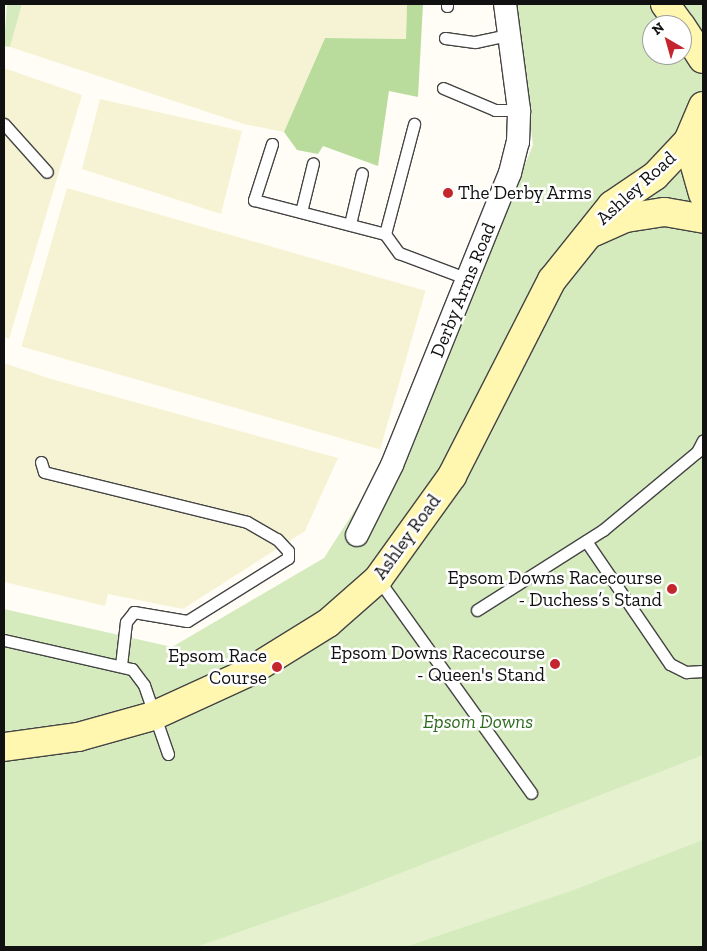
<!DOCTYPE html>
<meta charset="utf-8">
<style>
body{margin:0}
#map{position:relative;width:707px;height:951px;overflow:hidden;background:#fffdf5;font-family:"Zilla Slab",serif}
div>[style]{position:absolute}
.farmland>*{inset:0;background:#f6f3d4;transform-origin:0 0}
.green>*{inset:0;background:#d5ebbd}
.forest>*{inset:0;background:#b9dc9c}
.pitch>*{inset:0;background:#e6f2cf}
.roads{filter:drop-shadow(1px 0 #444) drop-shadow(-1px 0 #444) drop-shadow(0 1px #444) drop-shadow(0 -1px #444)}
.lane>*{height:11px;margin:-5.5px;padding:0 5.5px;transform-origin:5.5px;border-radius:5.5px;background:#fff}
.street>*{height:22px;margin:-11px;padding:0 11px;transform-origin:11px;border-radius:11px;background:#fff}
.secondary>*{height:28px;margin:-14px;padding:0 14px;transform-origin:14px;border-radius:14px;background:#fff6b0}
.dots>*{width:14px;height:14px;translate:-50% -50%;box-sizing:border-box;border:2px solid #fff;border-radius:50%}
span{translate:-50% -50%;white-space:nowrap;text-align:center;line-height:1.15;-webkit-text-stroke:5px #fff;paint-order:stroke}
.street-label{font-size:19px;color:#111}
.poi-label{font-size:19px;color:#111}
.left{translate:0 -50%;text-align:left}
.right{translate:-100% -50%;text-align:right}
.park-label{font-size:19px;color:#2f6b1f;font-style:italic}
.frame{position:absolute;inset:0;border:5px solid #111;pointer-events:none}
.north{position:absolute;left:642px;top:15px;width:50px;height:50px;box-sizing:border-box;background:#fff;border:1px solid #a0a0a0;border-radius:50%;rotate:322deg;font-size:14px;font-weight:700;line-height:20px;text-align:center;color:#111}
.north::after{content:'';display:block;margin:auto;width:18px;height:22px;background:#c4262e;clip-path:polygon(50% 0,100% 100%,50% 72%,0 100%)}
</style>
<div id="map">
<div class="farmland">
<div style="clip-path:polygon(22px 4px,407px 4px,406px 39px,325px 38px,284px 132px,244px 124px,10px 47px)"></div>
<div style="clip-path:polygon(4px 68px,82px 95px,9px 339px,4px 337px)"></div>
<div style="clip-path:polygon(100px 99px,242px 131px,221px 214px,82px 169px)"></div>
<div style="left:67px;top:188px;width:373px;height:165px;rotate:16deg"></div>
<div style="clip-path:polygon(4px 363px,51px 379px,338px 458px,305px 531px,183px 609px,108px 594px,105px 606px,4px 582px)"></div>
</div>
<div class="green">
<div style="clip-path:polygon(7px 4px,22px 4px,10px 47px,4px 46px)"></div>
<div style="clip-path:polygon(evenodd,516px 4px,703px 4px,703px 947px,4px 947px,4px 609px,172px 647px,324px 558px,434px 387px,533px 145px,516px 4px,652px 25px,682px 25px,682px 55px,652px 55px,652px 25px)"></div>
</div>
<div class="forest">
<div style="clip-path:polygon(407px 4px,423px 4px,418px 97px,389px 91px,378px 166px,323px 146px,318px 154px,297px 150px,284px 132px,325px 38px,406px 39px)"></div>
</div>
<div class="pitch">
<div style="clip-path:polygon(703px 755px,703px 840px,571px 891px,405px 947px,196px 947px,344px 895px)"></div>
</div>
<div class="roads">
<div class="lane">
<div style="left:447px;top:6px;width:2px;rotate:-90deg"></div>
<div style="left:445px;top:38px;width:30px;rotate:8deg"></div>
<div style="left:475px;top:42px;width:34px;rotate:-12deg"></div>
<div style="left:443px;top:88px;width:56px;rotate:22.9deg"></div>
<div style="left:495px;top:110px;width:24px"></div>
<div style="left:4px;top:124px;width:64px;rotate:48.1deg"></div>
<div style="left:272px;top:144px;width:59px;rotate:107.8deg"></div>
<div style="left:254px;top:200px;width:135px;rotate:14.5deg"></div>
<div style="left:385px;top:234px;width:24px;rotate:54deg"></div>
<div style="left:399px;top:253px;width:74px;rotate:20.6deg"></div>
<div style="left:301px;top:212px;width:50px;rotate:-76.2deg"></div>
<div style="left:350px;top:224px;width:52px;rotate:-76.8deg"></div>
<div style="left:385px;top:234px;width:114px;rotate:-75.2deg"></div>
<div style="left:41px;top:462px;width:10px;rotate:73deg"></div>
<div style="left:44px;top:472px;width:209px;rotate:13.8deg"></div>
<div style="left:247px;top:522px;width:34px;rotate:30deg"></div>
<div style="left:277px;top:539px;width:16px;rotate:47deg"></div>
<div style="left:288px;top:551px;width:7px;rotate:90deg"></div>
<div style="left:288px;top:558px;width:119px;rotate:148deg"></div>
<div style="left:187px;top:621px;width:54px;rotate:-170.4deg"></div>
<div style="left:134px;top:612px;width:13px;rotate:129deg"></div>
<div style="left:126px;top:622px;width:43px;rotate:96.6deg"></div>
<div style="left:586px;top:541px;width:149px;rotate:55.7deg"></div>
<div style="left:670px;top:664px;width:18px;rotate:27deg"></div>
<div style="left:686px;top:672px;width:17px;rotate:-3deg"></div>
<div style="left:378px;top:579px;width:263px;rotate:54.4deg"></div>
<div style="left:477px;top:610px;width:149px;rotate:-32.4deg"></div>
<div style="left:603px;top:530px;width:122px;rotate:-39.7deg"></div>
<div style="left:697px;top:452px;width:13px;rotate:-63deg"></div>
<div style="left:4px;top:640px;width:131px;rotate:12.8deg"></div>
<div style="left:132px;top:669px;width:20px;rotate:53deg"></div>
<div style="left:144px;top:685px;width:73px;rotate:70.8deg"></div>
</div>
<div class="street">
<div style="left:357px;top:535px;width:78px;rotate:-63.4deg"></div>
<div style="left:392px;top:465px;width:315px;rotate:-68deg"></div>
<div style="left:510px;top:173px;width:32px;rotate:-76deg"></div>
<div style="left:518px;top:142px;width:32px;rotate:-88deg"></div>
<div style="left:519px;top:110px;width:107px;rotate:-97.5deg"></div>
</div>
<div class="secondary">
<div style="left:665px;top:4px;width:26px;rotate:54deg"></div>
<div style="left:682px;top:27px;width:38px;rotate:57deg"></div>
<div style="left:703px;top:106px;width:38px;rotate:113deg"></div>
<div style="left:688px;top:141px;width:55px;rotate:74.2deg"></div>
<div style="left:594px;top:232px;width:35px;rotate:-24deg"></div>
<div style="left:626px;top:218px;width:39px;rotate:-9deg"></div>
<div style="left:665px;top:212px;width:39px;rotate:10deg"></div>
<div style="left:4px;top:747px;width:75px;rotate:-7.7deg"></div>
<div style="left:78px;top:737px;width:78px;rotate:-15.6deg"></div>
<div style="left:153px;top:716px;width:106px;rotate:-24.6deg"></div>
<div style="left:249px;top:672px;width:93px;rotate:-31.8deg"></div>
<div style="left:328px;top:623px;width:67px;rotate:-41.3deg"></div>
<div style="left:378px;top:579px;width:127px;rotate:-54.3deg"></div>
<div style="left:452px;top:476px;width:220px;rotate:-63deg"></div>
<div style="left:552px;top:280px;width:96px;rotate:-51.3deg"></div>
<div style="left:612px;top:205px;width:52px;rotate:-34deg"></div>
<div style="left:655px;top:176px;width:48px;rotate:-46.7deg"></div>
</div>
</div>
<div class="dots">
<div style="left:448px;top:193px;background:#c4262e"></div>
<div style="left:672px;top:589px;background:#c4262e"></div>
<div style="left:555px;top:664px;background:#c4262e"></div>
<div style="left:277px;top:667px;background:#c4262e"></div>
</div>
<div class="street-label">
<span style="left:636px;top:188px;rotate:-42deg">Ashley Road</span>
<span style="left:463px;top:290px;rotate:-68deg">Derby Arms Road</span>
<span style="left:407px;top:537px;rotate:-54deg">Ashley Road</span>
</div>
<div class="poi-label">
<span class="left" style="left:458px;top:193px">The Derby Arms</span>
<span class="right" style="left:662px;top:589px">Epsom Downs Racecourse<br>- Duchess’s Stand</span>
<span class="right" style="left:545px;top:664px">Epsom Downs Racecourse<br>- Queen's Stand</span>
<span class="right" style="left:267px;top:667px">Epsom Race<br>Course</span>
</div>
<div class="park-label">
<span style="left:478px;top:722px">Epsom Downs</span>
</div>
<div class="frame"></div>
<div class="north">N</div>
</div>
